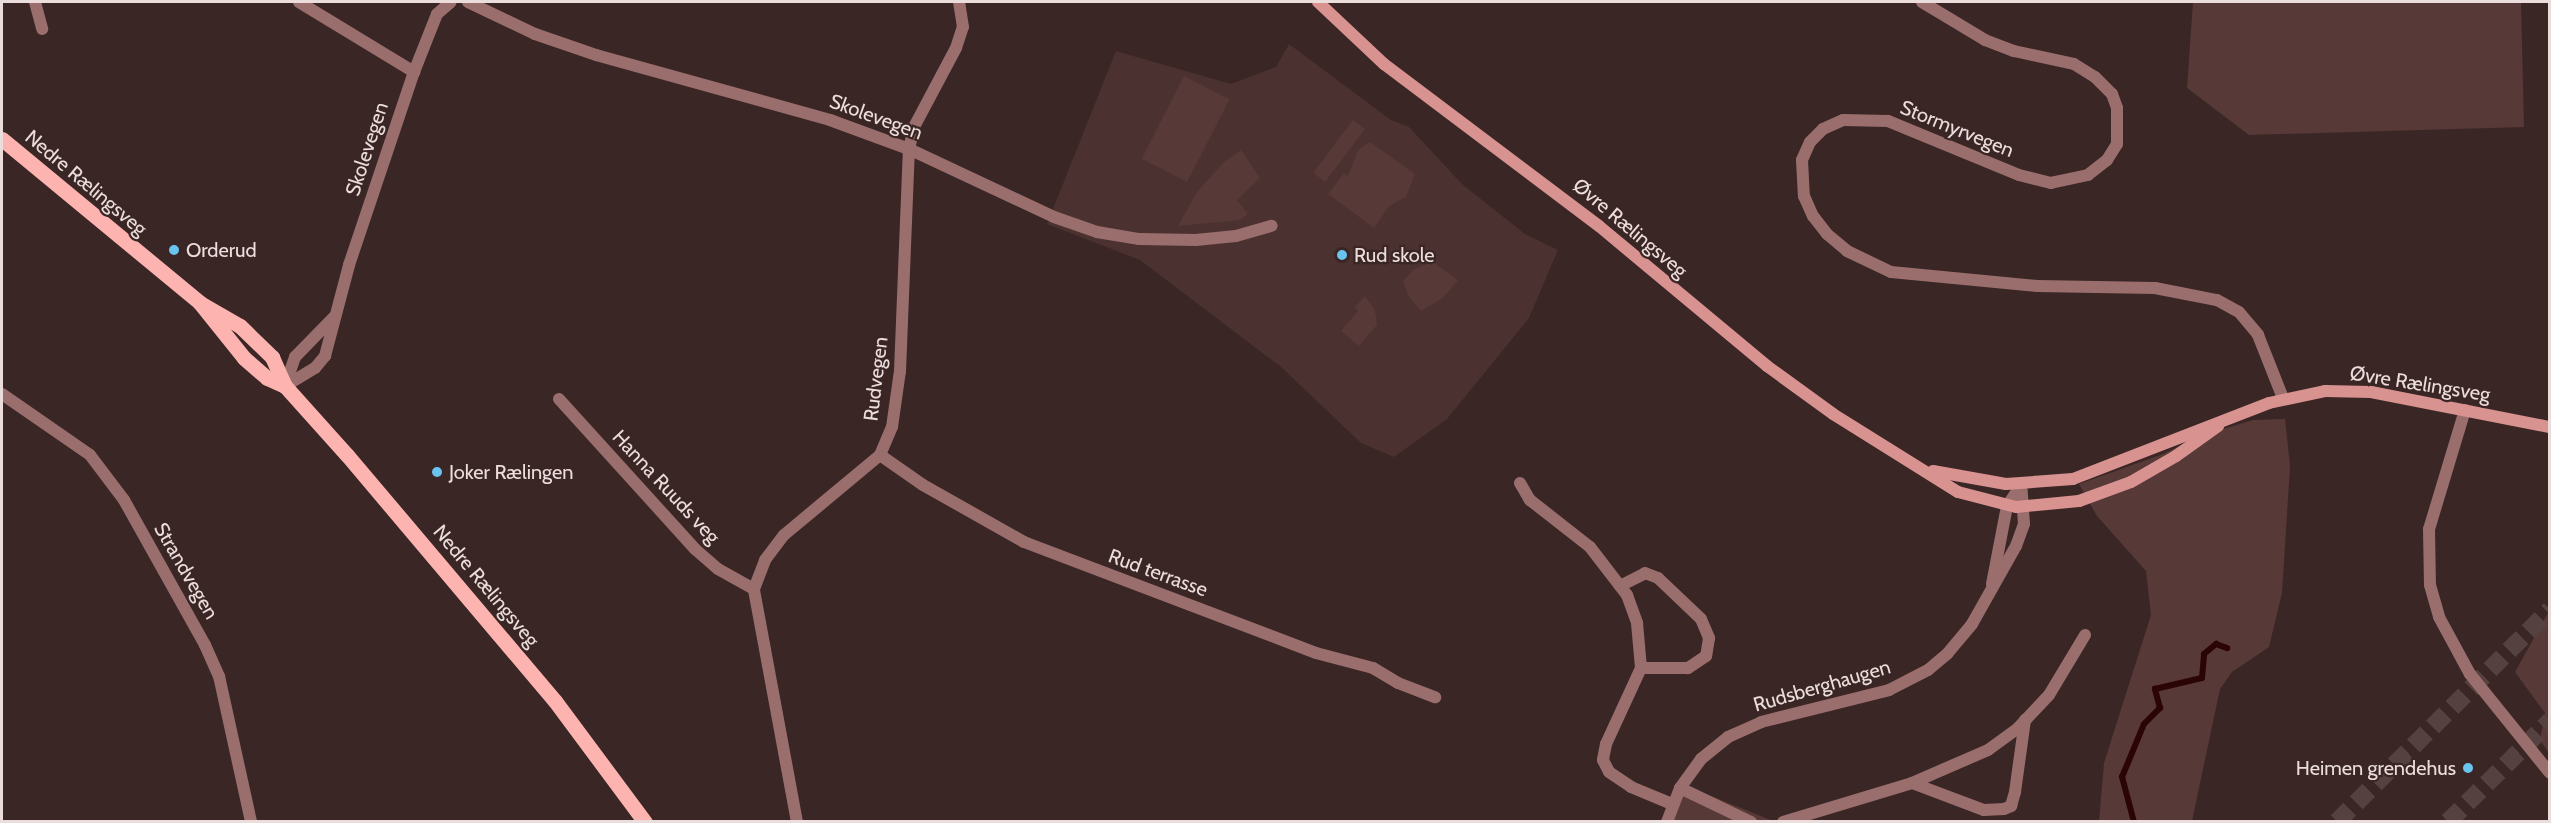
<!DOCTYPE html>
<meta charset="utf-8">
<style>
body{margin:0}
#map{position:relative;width:2551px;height:823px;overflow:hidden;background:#3a2625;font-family:Cabin,sans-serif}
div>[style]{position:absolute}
.built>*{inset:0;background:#4b3130}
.green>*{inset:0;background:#573938;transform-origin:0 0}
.stream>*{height:6px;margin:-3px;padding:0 3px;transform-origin:3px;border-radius:3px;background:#2b0406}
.motorway-tunnel>*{height:18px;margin-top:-9px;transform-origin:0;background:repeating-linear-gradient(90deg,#554140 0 18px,transparent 0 27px)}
.minor>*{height:12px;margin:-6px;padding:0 6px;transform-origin:6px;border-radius:6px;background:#9a6e6c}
.secondary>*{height:12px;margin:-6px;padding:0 6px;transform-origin:6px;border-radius:6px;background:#d8928f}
.primary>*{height:15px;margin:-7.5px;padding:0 7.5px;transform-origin:7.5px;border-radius:7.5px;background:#fdb4b1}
.dots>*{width:16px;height:16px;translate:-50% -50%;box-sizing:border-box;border:3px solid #3a2625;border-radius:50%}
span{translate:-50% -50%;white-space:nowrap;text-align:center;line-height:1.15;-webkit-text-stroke:4.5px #3a2625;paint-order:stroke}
.street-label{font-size:20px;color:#ebdddc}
.poi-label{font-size:20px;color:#ebdddc}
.left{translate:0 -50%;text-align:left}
.right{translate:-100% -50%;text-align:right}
.frame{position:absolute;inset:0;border:3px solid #ebdddc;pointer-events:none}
</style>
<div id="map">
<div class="built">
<div style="clip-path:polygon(1289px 44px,1391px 120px,1409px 127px,1462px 184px,1525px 234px,1558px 250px,1529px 318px,1447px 419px,1394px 457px,1361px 443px,1281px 367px,1140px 260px,1047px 224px,1116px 51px,1231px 84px,1276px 67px)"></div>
</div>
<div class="green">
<div style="clip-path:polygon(2193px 2px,2521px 2px,2524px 127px,2249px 135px,2187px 88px)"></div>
<div style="left:1184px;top:76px;width:51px;height:93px;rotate:27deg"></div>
<div style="left:1353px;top:120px;width:15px;height:66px;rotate:37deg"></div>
<div style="clip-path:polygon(1370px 142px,1415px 174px,1406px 197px,1389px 206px,1374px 228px,1328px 194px,1344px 173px,1348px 176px,1358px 150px)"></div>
<div style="clip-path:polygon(1241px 150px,1260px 178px,1237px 200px,1248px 214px,1240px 220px,1178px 226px,1197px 192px,1224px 162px)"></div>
<div style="clip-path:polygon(1432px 261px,1458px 280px,1443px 298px,1421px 311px,1409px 297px,1403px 281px,1413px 270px)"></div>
<div style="clip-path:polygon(1365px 296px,1375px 310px,1377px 325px,1359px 346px,1341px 331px,1358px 311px,1355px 307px)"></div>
<div style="clip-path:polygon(2285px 419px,2290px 466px,2282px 593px,2269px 647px,2232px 672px,2220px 689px,2192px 821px,2099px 821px,2104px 763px,2151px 615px,2146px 571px,2097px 516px,2079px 484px,2163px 454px,2200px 436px,2253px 420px)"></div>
<div style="clip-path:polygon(2549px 611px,2549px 753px,2540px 740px,2545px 713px,2515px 672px)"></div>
<div style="clip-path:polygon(1689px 787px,1773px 821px,1671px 822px,1674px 807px)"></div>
</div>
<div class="stream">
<div style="left:2134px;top:822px;width:47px;rotate:-104.9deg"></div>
<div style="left:2122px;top:777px;width:57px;rotate:-67.5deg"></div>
<div style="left:2144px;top:724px;width:23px;rotate:-45deg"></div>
<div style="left:2160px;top:708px;width:20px;rotate:-105deg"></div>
<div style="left:2155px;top:689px;width:48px;rotate:-13.2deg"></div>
<div style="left:2202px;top:678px;width:24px;rotate:-85deg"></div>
<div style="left:2204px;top:654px;width:16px;rotate:-40deg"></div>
<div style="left:2216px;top:644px;width:12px;rotate:20deg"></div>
</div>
<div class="motorway-tunnel">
<div style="left:2337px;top:822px;width:301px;rotate:-44.9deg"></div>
<div style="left:2448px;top:822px;width:144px;rotate:-44.7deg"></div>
</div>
<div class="minor">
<div style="left:35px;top:2px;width:28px;rotate:75deg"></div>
<div style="left:299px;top:2px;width:135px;rotate:31.3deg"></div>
<div style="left:468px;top:2px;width:74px;rotate:25.5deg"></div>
<div style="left:535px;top:34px;width:65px;rotate:19deg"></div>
<div style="left:596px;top:55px;width:243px;rotate:15.5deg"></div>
<div style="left:830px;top:120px;width:84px;rotate:20.2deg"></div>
<div style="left:909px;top:149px;width:160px;rotate:25.1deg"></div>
<div style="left:1054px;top:217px;width:46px;rotate:19.2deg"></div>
<div style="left:1097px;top:232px;width:43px;rotate:9.5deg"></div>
<div style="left:1139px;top:239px;width:57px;rotate:1deg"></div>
<div style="left:1196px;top:240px;width:40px;rotate:-5.7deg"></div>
<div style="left:1236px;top:236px;width:37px;rotate:-16deg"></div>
<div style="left:1922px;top:2px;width:74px;rotate:31.1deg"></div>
<div style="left:1985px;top:40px;width:31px;rotate:21deg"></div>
<div style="left:2014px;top:51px;width:61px;rotate:12.2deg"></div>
<div style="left:2074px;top:64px;width:25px;rotate:32deg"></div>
<div style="left:2095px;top:77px;width:24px;rotate:45deg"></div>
<div style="left:2112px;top:94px;width:15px;rotate:70deg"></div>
<div style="left:2117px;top:108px;width:36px;rotate:90deg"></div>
<div style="left:2117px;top:144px;width:19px;rotate:122deg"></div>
<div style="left:2107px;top:160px;width:24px;rotate:142deg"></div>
<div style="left:2088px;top:175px;width:38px;rotate:168deg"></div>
<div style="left:2051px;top:183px;width:33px;rotate:-166deg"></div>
<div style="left:2019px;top:175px;width:142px;rotate:-157.6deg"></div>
<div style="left:1888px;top:121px;width:45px;rotate:-178.7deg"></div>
<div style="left:1843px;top:120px;width:22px;rotate:156deg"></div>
<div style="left:1823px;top:129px;width:18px;rotate:135deg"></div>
<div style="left:1810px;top:142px;width:20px;rotate:114deg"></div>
<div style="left:1802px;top:160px;width:36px;rotate:87deg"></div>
<div style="left:1804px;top:196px;width:22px;rotate:66deg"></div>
<div style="left:1813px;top:216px;width:23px;rotate:52deg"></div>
<div style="left:1827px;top:234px;width:26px;rotate:40deg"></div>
<div style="left:1847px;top:251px;width:49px;rotate:25.5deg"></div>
<div style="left:1891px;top:272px;width:147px;rotate:5.5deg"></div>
<div style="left:2037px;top:286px;width:118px;rotate:1deg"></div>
<div style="left:2155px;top:288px;width:63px;rotate:11deg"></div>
<div style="left:2217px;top:300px;width:25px;rotate:29deg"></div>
<div style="left:2239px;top:312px;width:30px;rotate:50deg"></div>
<div style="left:2258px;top:335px;width:68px;rotate:68.4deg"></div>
<div style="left:285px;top:386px;width:35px;rotate:-31deg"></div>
<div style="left:315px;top:368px;width:16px;rotate:-50deg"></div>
<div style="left:325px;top:356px;width:94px;rotate:-75.2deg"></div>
<div style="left:349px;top:265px;width:204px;rotate:-71.4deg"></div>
<div style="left:414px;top:72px;width:62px;rotate:-68.4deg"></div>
<div style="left:437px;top:14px;width:18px;rotate:-41deg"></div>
<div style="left:285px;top:386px;width:31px;rotate:-71deg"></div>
<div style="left:295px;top:357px;width:56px;rotate:-45.7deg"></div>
<div style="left:2px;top:394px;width:107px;rotate:34.7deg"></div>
<div style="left:90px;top:455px;width:56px;rotate:52.9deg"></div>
<div style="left:124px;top:500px;width:166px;rotate:60.8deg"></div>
<div style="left:205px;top:645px;width:34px;rotate:66deg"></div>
<div style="left:219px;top:676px;width:149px;rotate:77.6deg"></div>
<div style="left:559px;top:399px;width:202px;rotate:47.8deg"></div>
<div style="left:695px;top:549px;width:30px;rotate:41deg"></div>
<div style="left:718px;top:569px;width:41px;rotate:29.1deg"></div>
<div style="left:2465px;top:410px;width:124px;rotate:106.8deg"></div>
<div style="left:2429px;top:529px;width:56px;rotate:89deg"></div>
<div style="left:2430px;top:585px;width:33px;rotate:74deg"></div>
<div style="left:2439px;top:617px;width:65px;rotate:61.5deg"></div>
<div style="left:2470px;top:674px;width:127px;rotate:51.1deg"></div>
<div style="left:880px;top:455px;width:52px;rotate:34.9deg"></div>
<div style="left:923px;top:485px;width:116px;rotate:29.4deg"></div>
<div style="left:1024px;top:542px;width:312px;rotate:20.8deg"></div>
<div style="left:1316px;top:653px;width:59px;rotate:14.7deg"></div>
<div style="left:1373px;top:668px;width:29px;rotate:31deg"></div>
<div style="left:1398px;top:683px;width:40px;rotate:21deg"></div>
<div style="left:1520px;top:483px;width:20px;rotate:60deg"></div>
<div style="left:1530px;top:500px;width:76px;rotate:38.1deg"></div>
<div style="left:1590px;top:547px;width:61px;rotate:52.4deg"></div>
<div style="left:1627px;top:595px;width:30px;rotate:70deg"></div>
<div style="left:1637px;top:623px;width:45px;rotate:84.9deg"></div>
<div style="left:1641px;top:668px;width:84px;rotate:114.7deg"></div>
<div style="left:1606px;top:744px;width:16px;rotate:101deg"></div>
<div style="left:1603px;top:760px;width:13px;rotate:63deg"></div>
<div style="left:1609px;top:772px;width:27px;rotate:34deg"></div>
<div style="left:1631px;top:787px;width:44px;rotate:22.5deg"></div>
<div style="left:1992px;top:584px;width:79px;rotate:-79.1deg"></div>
<div style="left:2007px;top:506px;width:25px;rotate:-56deg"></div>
<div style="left:1620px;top:586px;width:28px;rotate:-27deg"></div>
<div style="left:1645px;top:573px;width:14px;rotate:21deg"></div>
<div style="left:1658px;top:578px;width:59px;rotate:43.6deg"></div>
<div style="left:1701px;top:619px;width:21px;rotate:67deg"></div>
<div style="left:1709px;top:638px;width:18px;rotate:99deg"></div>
<div style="left:1706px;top:656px;width:22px;rotate:146deg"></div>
<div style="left:1688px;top:668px;width:47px;rotate:180deg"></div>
<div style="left:1912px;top:783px;width:77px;rotate:20.6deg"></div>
<div style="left:1984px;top:810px;width:20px;rotate:-3deg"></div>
<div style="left:2004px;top:809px;width:8px;rotate:-23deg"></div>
<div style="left:2011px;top:806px;width:15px;rotate:-74deg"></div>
<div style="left:2015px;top:792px;width:73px;rotate:-82.1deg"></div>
<div style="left:1680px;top:788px;width:79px;rotate:25.6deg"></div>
<div style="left:797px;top:822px;width:237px;rotate:-100.5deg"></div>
<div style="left:754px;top:589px;width:31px;rotate:-69deg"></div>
<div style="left:765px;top:560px;width:31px;rotate:-53deg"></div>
<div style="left:784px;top:535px;width:125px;rotate:-39.8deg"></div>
<div style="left:880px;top:455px;width:30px;rotate:-67deg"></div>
<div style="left:892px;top:427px;width:57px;rotate:-81.9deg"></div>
<div style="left:900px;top:371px;width:222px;rotate:-87.7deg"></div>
<div style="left:909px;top:149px;width:23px;rotate:-77deg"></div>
<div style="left:914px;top:127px;width:89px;rotate:-62deg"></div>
<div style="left:956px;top:48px;width:22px;rotate:-72deg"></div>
<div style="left:963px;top:27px;width:25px;rotate:-99deg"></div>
<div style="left:1667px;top:822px;width:36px;rotate:-69deg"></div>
<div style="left:1680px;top:788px;width:36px;rotate:-54deg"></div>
<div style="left:1701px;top:759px;width:35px;rotate:-39deg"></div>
<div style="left:1728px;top:737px;width:36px;rotate:-24deg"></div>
<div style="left:1761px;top:722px;width:132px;rotate:-14deg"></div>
<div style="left:1889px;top:690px;width:44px;rotate:-27.1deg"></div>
<div style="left:1928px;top:670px;width:25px;rotate:-40deg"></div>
<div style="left:1947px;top:654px;width:39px;rotate:-50deg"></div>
<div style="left:1972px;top:624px;width:90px;rotate:-60.6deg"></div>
<div style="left:2016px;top:546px;width:23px;rotate:-70deg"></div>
<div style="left:2024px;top:524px;width:39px;rotate:-94deg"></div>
<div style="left:1783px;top:822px;width:135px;rotate:-16.8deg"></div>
<div style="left:1912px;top:783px;width:83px;rotate:-23.5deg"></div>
<div style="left:1988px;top:750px;width:34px;rotate:-36deg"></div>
<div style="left:2016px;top:730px;width:48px;rotate:-46.7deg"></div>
<div style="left:2049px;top:695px;width:70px;rotate:-59deg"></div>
</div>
<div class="secondary">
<div style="left:1318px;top:2px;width:91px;rotate:43.2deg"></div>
<div style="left:1384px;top:64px;width:269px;rotate:37deg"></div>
<div style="left:1599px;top:226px;width:219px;rotate:39.8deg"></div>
<div style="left:1767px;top:366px;width:82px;rotate:36deg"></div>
<div style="left:1833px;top:414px;width:147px;rotate:32deg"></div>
<div style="left:1958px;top:492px;width:60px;rotate:14.5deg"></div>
<div style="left:2016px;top:507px;width:63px;rotate:-5.4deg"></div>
<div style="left:2079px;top:501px;width:55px;rotate:-20.1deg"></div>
<div style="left:2131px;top:482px;width:52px;rotate:-30deg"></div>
<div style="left:2176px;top:456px;width:52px;rotate:-35.5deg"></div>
<div style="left:1933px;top:471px;width:74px;rotate:10.1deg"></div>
<div style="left:2006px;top:484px;width:67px;rotate:-4.3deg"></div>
<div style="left:2073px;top:479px;width:210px;rotate:-21.2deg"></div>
<div style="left:2269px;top:403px;width:57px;rotate:-12.1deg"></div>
<div style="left:2325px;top:391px;width:46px;rotate:1.2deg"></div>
<div style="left:2371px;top:392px;width:182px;rotate:11.1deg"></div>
</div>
<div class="primary">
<div style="left:2px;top:139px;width:257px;rotate:39.6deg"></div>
<div style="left:200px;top:303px;width:46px;rotate:29.9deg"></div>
<div style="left:240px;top:326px;width:45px;rotate:44.1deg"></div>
<div style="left:272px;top:357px;width:32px;rotate:66deg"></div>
<div style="left:200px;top:303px;width:70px;rotate:51.3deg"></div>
<div style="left:244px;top:358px;width:30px;rotate:41deg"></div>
<div style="left:267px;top:378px;width:20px;rotate:24deg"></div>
<div style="left:285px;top:386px;width:93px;rotate:48.1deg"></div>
<div style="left:347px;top:455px;width:322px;rotate:49.8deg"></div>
<div style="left:555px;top:701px;width:151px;rotate:53.4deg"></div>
</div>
<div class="dots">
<div style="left:174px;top:250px;background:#69c4f0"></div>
<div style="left:1342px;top:255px;background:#69c4f0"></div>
<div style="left:437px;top:472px;background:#69c4f0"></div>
<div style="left:2468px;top:768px;background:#69c4f0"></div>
</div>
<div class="street-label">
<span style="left:876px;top:117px;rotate:20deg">Skolevegen</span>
<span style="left:1957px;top:129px;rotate:22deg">Stormyrvegen</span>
<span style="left:367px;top:149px;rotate:-72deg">Skolevegen</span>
<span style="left:86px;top:183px;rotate:40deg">Nedre Rælingsveg</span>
<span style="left:1630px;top:228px;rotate:40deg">Øvre Rælingsveg</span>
<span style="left:876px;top:379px;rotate:-83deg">Rudvegen</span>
<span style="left:2420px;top:384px;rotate:9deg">Øvre Rælingsveg</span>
<span style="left:666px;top:487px;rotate:47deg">Hanna Ruuds veg</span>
<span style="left:186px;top:571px;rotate:60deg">Strandvegen</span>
<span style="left:1158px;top:573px;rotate:20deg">Rud terrasse</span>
<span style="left:486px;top:586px;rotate:50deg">Nedre Rælingsveg</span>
<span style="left:1822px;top:686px;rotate:-16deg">Rudsberghaugen</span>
</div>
<div class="poi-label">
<span class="left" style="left:186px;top:250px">Orderud</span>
<span class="left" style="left:1354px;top:255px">Rud skole</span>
<span class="left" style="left:449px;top:472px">Joker Rælingen</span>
<span class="right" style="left:2456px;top:768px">Heimen grendehus</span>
</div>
<div class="frame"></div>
</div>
